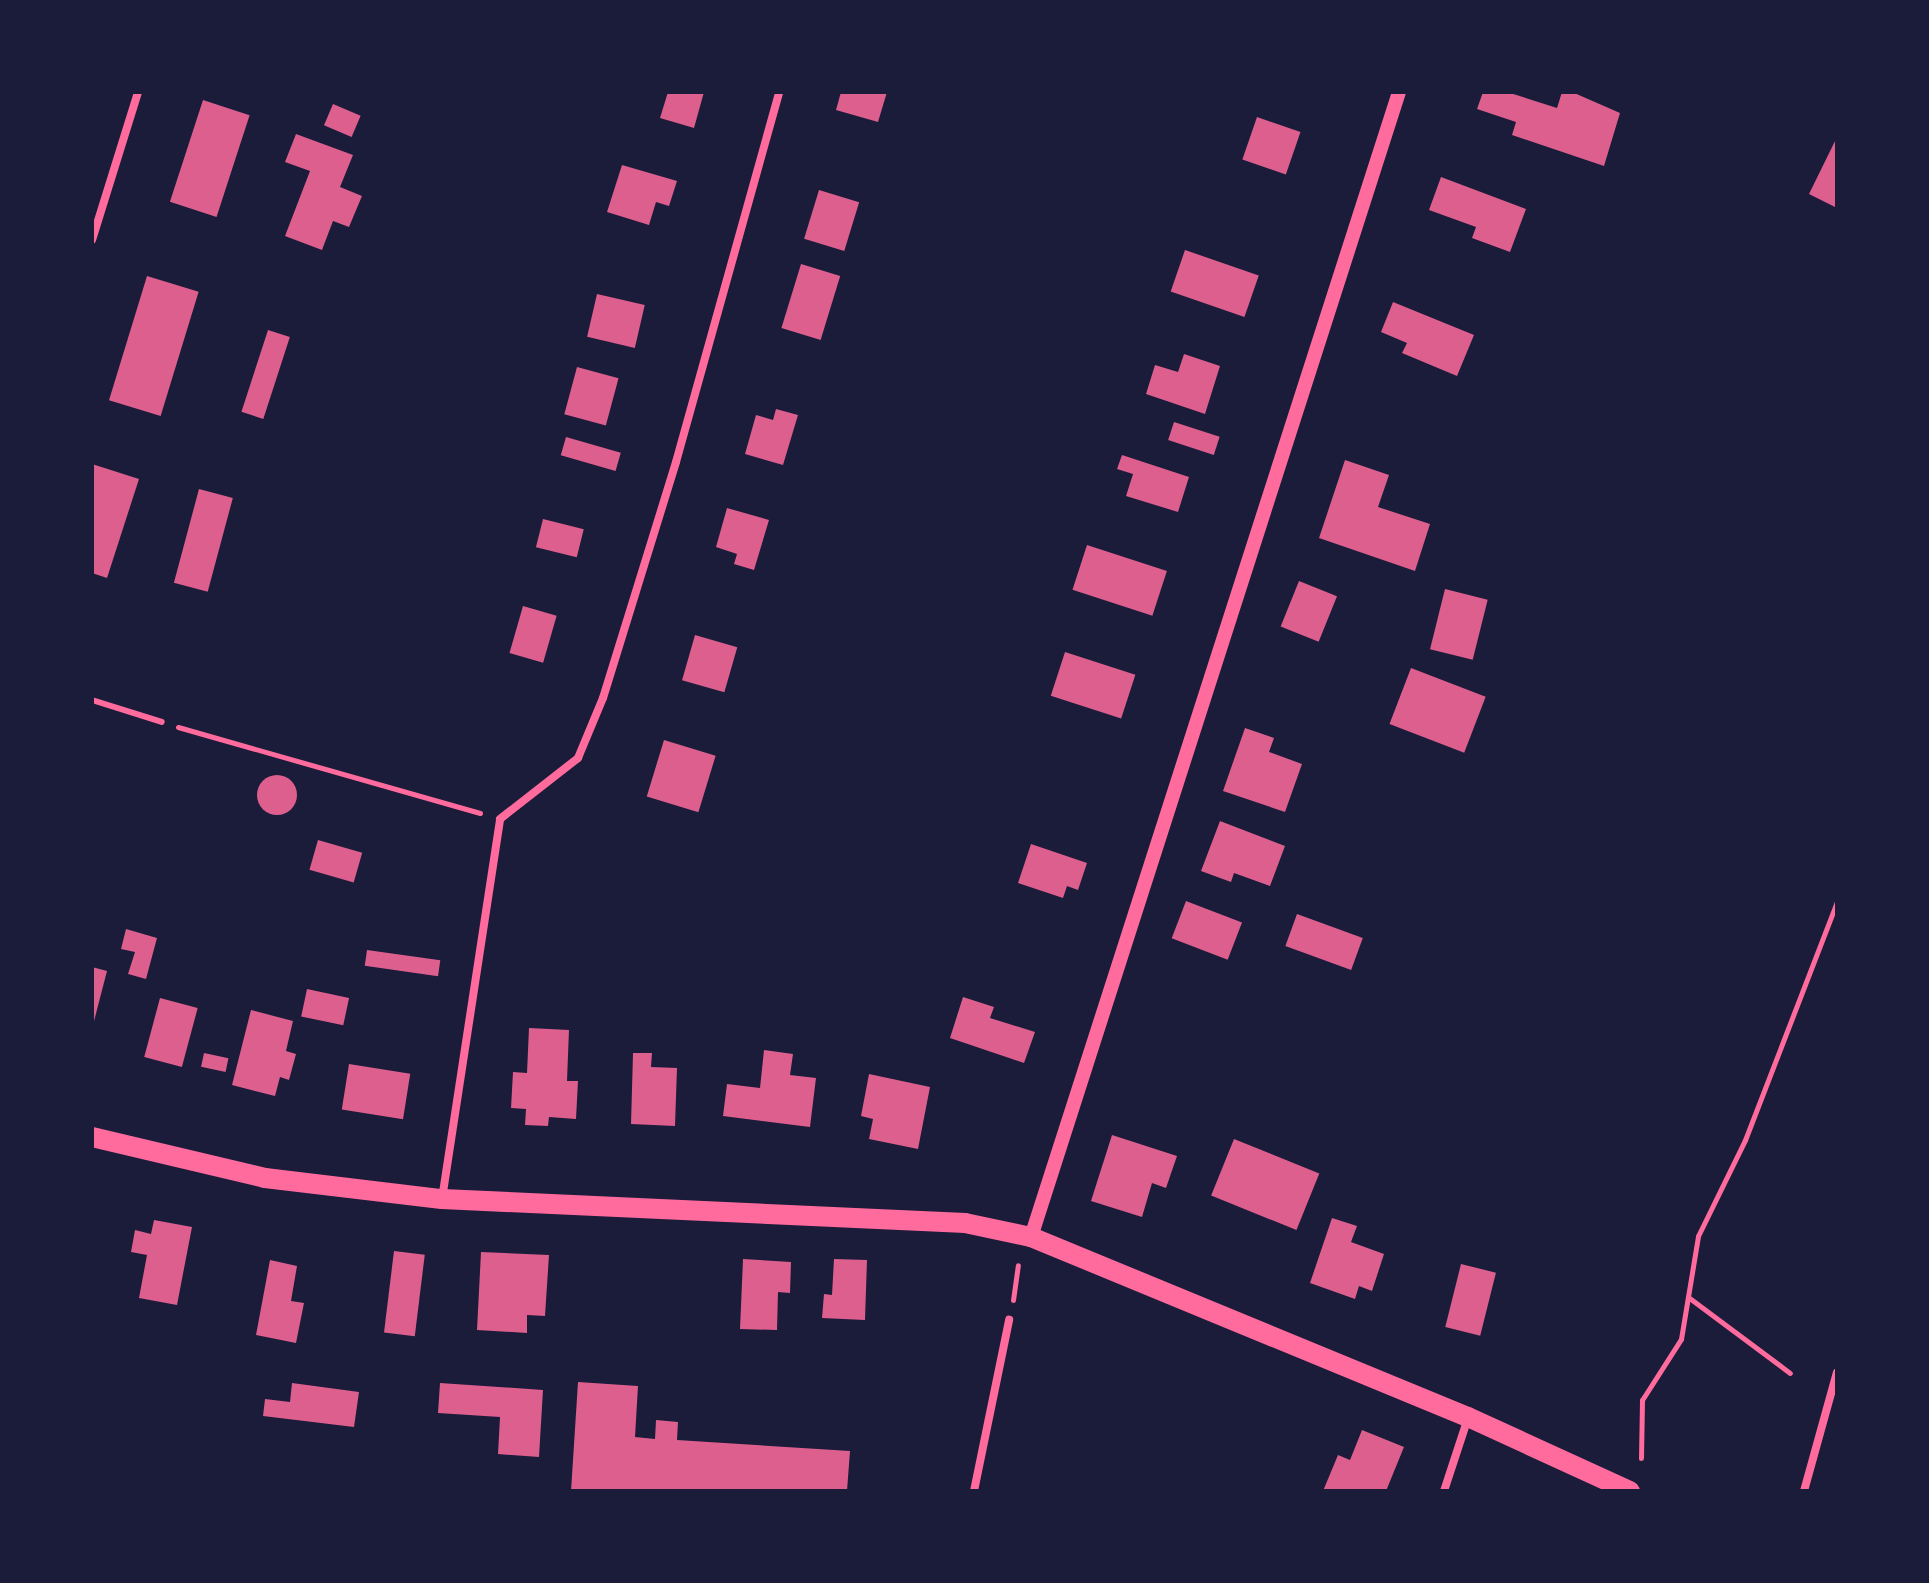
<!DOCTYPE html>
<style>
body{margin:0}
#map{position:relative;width:1929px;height:1583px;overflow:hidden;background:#1b1b3a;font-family:Spectral,serif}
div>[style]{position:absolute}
.building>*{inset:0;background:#dd5f8e;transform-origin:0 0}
.round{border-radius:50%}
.path>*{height:5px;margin:-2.5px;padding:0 2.5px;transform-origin:2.5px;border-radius:2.5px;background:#ff6b9d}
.service>*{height:6px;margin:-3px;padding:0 3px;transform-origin:3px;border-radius:3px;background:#ff6b9d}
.minor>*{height:8px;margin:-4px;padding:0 4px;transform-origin:4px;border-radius:4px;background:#ff6b9d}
.tertiary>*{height:14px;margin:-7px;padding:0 7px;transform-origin:7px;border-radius:7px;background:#ff6b9d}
.primary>*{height:20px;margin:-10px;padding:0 10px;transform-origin:10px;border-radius:10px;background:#ff6b9d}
span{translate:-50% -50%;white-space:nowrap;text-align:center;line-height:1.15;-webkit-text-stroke:6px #1b1b3a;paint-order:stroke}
.frame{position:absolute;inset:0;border:94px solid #1b1b3a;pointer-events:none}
</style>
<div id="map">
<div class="building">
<div style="clip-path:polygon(668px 92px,704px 92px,694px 128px,660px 118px)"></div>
<div style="clip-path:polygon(841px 92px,887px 92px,878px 122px,836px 110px)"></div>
<div style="clip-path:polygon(1483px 92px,1507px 92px,1557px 108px,1562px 92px,1572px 92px,1620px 113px,1604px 166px,1512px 135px,1516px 122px,1477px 109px)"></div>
<div style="left:203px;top:100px;width:49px;height:107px;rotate:18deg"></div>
<div style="left:333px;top:104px;width:30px;height:23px;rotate:23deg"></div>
<div style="left:1257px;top:117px;width:46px;height:45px;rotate:19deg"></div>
<div style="clip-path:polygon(296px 134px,353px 155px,340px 187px,362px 196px,349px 227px,333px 221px,322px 250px,285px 236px,310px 171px,285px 162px)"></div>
<div style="clip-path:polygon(1837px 137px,1837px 208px,1809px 194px)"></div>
<div style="clip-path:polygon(622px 165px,677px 181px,669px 206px,656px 202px,649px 225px,607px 212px)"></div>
<div style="clip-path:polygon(1441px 177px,1526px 209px,1510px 252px,1472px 238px,1476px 227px,1429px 210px)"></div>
<div style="left:819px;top:190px;width:42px;height:51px;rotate:17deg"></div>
<div style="left:1185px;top:250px;width:78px;height:44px;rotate:19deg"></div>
<div style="left:801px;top:264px;width:41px;height:67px;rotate:17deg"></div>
<div style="left:147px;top:276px;width:54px;height:130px;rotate:17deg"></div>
<div style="left:597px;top:294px;width:49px;height:44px;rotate:13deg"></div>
<div style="clip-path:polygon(1393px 302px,1474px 335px,1457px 376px,1402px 353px,1407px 343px,1381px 332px)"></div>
<div style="left:268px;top:330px;width:23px;height:86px;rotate:18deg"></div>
<div style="clip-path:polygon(1184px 354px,1220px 366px,1205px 414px,1146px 394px,1155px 365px,1178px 372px)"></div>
<div style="left:577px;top:367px;width:43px;height:49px;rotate:15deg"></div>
<div style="clip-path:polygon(776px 409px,798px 415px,783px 465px,745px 454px,756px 415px,773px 420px)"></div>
<div style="left:1174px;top:422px;width:48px;height:19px;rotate:18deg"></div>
<div style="left:566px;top:437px;width:57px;height:19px;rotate:16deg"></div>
<div style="clip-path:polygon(1122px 455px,1189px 477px,1178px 512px,1126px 496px,1133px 474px,1117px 469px)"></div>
<div style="clip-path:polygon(1345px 460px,1389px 475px,1378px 507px,1430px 524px,1415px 571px,1319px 538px)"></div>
<div style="clip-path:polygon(92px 464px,139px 479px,107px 578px,92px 573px)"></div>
<div style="left:199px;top:489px;width:35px;height:97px;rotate:15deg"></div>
<div style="clip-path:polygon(727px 508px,769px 520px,754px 570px,734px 564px,737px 554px,716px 547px)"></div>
<div style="left:543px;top:519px;width:42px;height:29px;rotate:14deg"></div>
<div style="left:1087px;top:545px;width:84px;height:47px;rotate:18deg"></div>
<div style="left:1299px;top:581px;width:41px;height:49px;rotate:22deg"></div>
<div style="left:1445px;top:589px;width:44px;height:62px;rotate:14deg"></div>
<div style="left:523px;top:606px;width:35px;height:49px;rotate:16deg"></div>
<div style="left:695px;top:635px;width:44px;height:47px;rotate:16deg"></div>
<div style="left:1065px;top:652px;width:74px;height:46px;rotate:18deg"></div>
<div style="left:1411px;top:668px;width:80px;height:60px;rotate:21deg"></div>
<div style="clip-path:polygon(1245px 728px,1274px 738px,1269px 752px,1302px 764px,1285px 812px,1223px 791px)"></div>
<div style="left:664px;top:740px;width:54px;height:59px;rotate:17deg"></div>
<div class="round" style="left:257px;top:775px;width:40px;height:40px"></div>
<div style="clip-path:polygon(1220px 821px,1285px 846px,1270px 886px,1234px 873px,1231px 882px,1201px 871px)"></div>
<div style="left:318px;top:840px;width:46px;height:31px;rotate:16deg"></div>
<div style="clip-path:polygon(1031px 844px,1087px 863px,1078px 890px,1067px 886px,1063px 898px,1018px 883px)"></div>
<div style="left:1186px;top:901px;width:60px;height:40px;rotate:21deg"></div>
<div style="left:1297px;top:914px;width:70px;height:34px;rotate:20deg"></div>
<div style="clip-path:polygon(126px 929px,157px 938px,146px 979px,128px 974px,135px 952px,121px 949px)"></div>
<div style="left:367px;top:950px;width:74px;height:16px;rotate:8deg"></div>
<div style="clip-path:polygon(92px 967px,107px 971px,93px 1025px,92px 1025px)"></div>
<div style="left:307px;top:989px;width:43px;height:28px;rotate:12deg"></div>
<div style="clip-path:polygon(963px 997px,994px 1007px,990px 1018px,1035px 1032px,1024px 1063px,950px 1038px)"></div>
<div style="left:160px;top:998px;width:39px;height:61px;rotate:15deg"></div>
<div style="clip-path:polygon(251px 1010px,293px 1021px,286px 1051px,296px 1054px,289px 1080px,280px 1077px,275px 1096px,232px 1085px)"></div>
<div style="clip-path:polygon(529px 1028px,569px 1030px,567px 1081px,578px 1081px,576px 1119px,549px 1117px,548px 1126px,525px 1125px,526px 1109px,511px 1108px,513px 1072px,527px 1073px)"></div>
<div style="clip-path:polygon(764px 1050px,793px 1054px,790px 1075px,816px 1078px,810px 1127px,723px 1116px,727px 1084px,760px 1088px)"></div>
<div style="left:204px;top:1053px;width:25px;height:14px;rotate:12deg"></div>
<div style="clip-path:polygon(633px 1053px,652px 1053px,651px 1067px,677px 1068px,675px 1126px,631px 1124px)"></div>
<div style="left:349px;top:1064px;width:62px;height:46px;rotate:9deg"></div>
<div style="clip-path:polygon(869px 1074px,930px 1087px,918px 1149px,869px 1139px,873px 1119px,861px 1116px)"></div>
<div style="clip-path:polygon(1112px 1135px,1177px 1156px,1166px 1188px,1152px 1183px,1142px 1217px,1091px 1201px)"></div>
<div style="left:1234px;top:1139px;width:92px;height:61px;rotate:22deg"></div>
<div style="clip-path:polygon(1332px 1218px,1357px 1226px,1351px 1242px,1384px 1254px,1372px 1291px,1359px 1286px,1355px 1299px,1310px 1283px)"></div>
<div style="clip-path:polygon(154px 1220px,192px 1227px,177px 1305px,139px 1298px,147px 1255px,131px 1252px,135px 1230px,151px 1234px)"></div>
<div style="left:394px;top:1251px;width:31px;height:82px;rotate:7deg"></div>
<div style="clip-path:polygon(481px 1252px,549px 1255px,545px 1316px,527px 1315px,527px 1333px,477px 1330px)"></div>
<div style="clip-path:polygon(743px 1259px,791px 1262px,790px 1293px,778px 1292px,777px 1330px,740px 1329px)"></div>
<div style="clip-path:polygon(834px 1259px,867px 1260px,865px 1320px,822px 1318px,824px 1294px,832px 1295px)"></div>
<div style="clip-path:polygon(270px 1260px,297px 1266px,291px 1301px,304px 1303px,296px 1343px,256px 1335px)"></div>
<div style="left:1461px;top:1264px;width:36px;height:65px;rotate:14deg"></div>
<div style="clip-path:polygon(578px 1382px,638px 1386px,635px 1437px,655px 1439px,656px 1420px,678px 1422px,677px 1440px,850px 1451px,847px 1491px,571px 1491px)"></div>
<div style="clip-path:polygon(292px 1383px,359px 1392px,354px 1427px,263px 1416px,265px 1399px,290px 1402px)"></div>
<div style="clip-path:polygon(440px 1383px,543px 1390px,539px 1457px,498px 1454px,500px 1417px,438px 1413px)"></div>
<div style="clip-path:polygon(1362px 1430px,1404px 1447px,1386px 1491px,1323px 1491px,1338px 1455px,1350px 1460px)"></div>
</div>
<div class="path">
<div style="left:178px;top:727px;width:314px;rotate:15.9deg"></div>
<div style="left:1688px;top:1297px;width:127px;rotate:36.7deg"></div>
<div style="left:1013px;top:1300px;width:35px;rotate:-82deg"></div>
<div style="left:1641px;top:1458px;width:58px;rotate:-89deg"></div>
<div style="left:1642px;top:1400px;width:72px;rotate:-57.4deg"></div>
<div style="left:1681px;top:1339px;width:104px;rotate:-80.6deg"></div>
<div style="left:1698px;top:1236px;width:107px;rotate:-63.9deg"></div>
<div style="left:1745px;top:1140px;width:256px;rotate:-68.9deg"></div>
</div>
<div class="service">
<div style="left:92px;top:700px;width:73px;rotate:17.4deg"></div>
</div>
<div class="minor">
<div style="left:92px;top:240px;width:155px;rotate:-72.7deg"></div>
<div style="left:442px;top:1199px;width:384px;rotate:-81.3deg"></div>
<div style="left:500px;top:819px;width:99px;rotate:-38deg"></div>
<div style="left:578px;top:758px;width:65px;rotate:-67.4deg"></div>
<div style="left:603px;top:698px;width:247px;rotate:-72.8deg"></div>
<div style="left:676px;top:462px;width:384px;rotate:-74.4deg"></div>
<div style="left:974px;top:1491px;width:175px;rotate:-78.4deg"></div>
<div style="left:1444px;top:1491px;width:77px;rotate:-71.8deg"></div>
<div style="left:1804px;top:1491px;width:123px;rotate:-74.5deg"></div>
</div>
<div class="tertiary">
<div style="left:1031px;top:1237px;width:1203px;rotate:-72.18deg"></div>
</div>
<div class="primary">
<div style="left:92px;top:1137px;width:178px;rotate:13.3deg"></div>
<div style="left:265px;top:1178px;width:178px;rotate:6.8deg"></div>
<div style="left:442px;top:1199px;width:524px;rotate:2.63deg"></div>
<div style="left:965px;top:1223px;width:67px;rotate:12deg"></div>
<div style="left:1031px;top:1237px;width:473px;rotate:22.4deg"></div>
<div style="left:1468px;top:1417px;width:178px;rotate:24.6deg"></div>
</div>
<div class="frame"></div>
</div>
